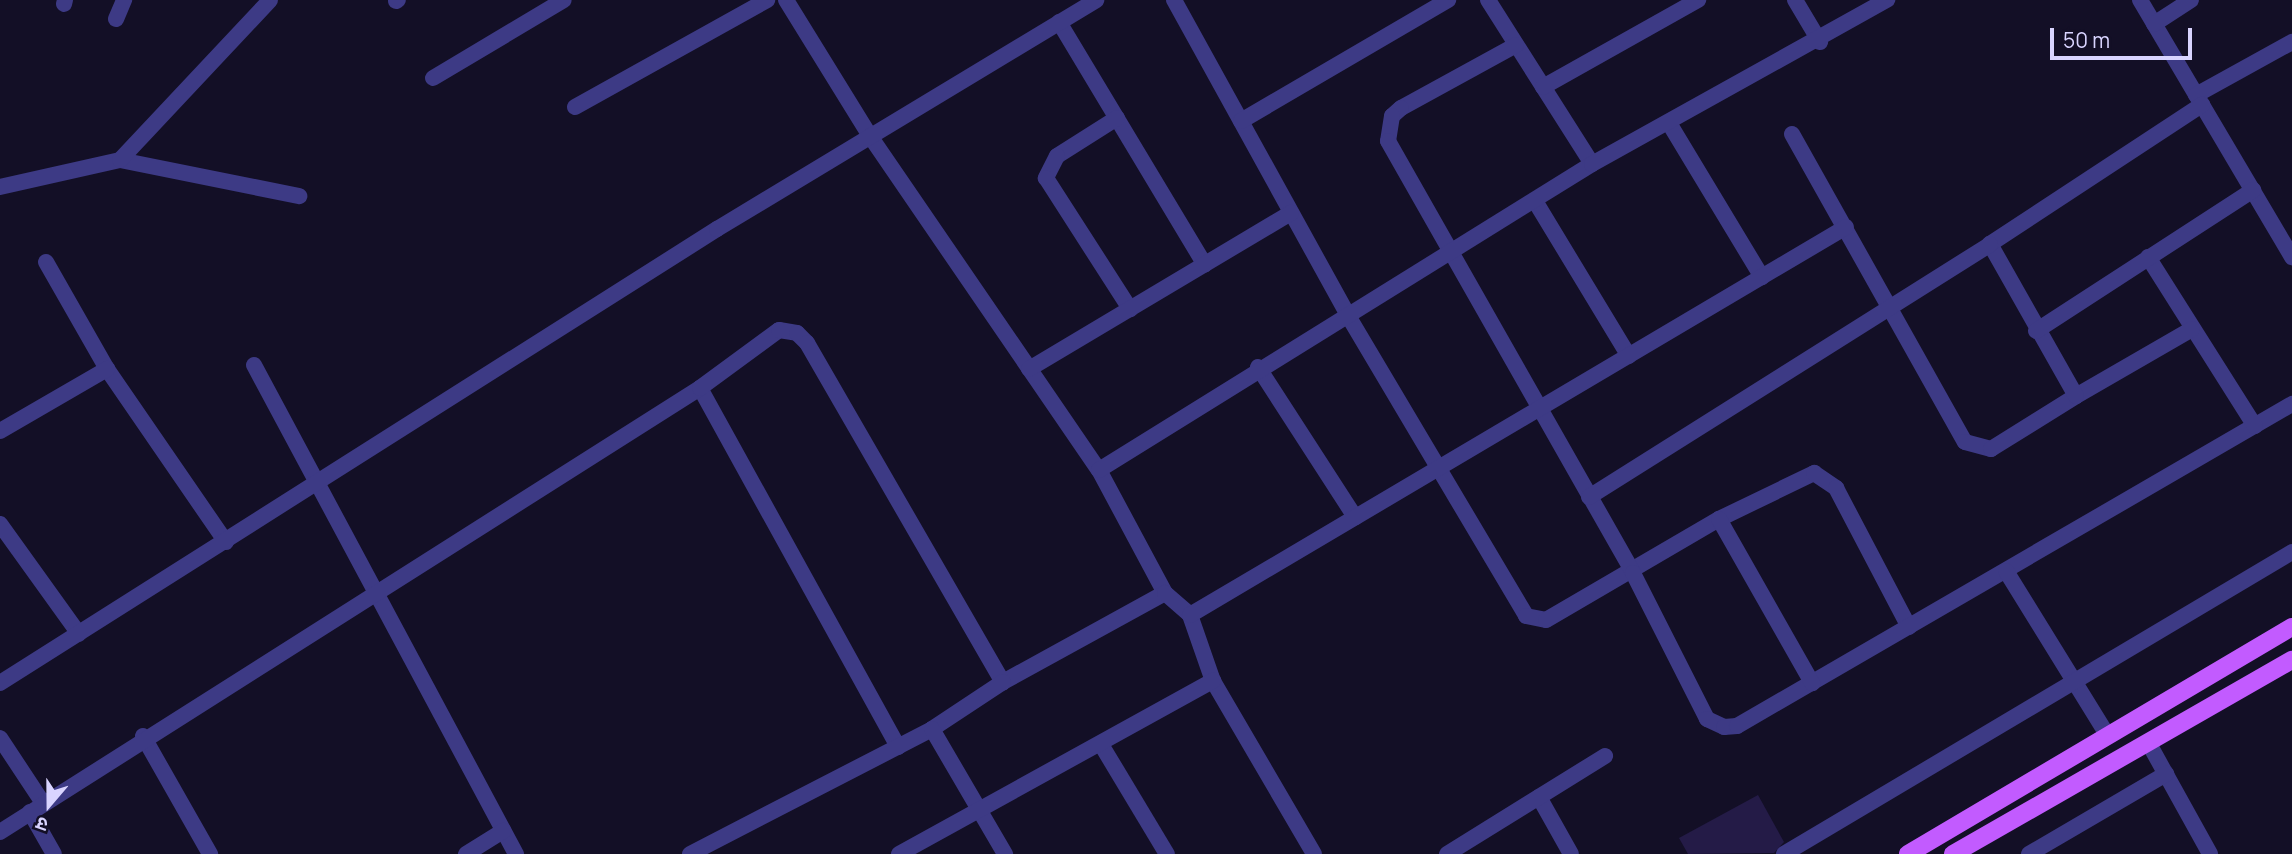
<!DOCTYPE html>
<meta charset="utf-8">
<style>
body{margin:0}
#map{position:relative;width:2292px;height:854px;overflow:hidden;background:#130f26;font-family:Manrope,"Noto Sans Devanagari",sans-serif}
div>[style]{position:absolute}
.building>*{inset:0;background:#241b47}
.minor>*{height:16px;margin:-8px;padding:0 8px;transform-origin:8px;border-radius:8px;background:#3d3a85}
.primary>*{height:18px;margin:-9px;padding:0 9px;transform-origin:9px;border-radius:9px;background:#c25bff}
span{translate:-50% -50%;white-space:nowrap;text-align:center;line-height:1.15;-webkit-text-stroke:7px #130f26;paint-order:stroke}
.north{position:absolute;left:14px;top:770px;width:70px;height:70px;-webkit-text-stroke:5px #130f26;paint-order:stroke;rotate:200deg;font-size:19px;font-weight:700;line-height:28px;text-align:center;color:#d9d4ff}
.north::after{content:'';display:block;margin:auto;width:24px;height:32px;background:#d9d4ff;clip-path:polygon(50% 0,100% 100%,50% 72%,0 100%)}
.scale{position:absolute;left:2050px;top:28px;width:142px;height:32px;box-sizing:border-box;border:4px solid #d9d4ff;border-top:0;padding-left:9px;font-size:21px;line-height:24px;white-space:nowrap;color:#d9d4ff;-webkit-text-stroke:5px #130f26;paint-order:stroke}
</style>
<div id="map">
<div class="building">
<div style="clip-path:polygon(1758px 795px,1784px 842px,1774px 853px,1688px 854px,1679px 838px)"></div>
</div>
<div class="minor">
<div style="left:786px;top:0;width:160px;rotate:58.3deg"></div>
<div style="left:870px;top:136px;width:405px;rotate:55.6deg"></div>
<div style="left:1099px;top:470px;width:140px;rotate:61.8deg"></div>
<div style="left:1174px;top:0;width:364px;rotate:61.1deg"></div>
<div style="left:1350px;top:319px;width:345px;rotate:59.3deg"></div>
<div style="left:1526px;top:616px;width:20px;rotate:11deg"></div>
<div style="left:1546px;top:620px;width:200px;rotate:-30.3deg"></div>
<div style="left:1719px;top:519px;width:106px;rotate:-25.8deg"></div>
<div style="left:1814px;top:473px;width:27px;rotate:34deg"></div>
<div style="left:1836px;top:488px;width:157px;rotate:62.3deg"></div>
<div style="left:1488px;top:0;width:194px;rotate:57.6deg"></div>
<div style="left:1795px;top:0;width:49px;rotate:59.2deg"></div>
<div style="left:2140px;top:0;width:299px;rotate:59.4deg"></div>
<div style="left:396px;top:1px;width:2px;rotate:-27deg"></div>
<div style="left:64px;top:4px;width:4px;rotate:-76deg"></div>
<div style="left:116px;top:19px;width:21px;rotate:-67deg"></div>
<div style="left:1059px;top:22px;width:283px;rotate:59deg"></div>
<div style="left:2154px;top:24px;width:44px;rotate:-33deg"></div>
<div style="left:1516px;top:45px;width:131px;rotate:151.3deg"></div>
<div style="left:1401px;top:108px;width:12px;rotate:138deg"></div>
<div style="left:1392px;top:116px;width:25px;rotate:99deg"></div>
<div style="left:1388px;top:141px;width:497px;rotate:60.4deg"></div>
<div style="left:1633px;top:573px;width:164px;rotate:63.1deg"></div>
<div style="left:1707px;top:719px;width:19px;rotate:25deg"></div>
<div style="left:1724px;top:727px;width:13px;rotate:-4deg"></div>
<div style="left:1737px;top:726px;width:642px;rotate:-30.12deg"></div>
<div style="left:433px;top:78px;width:152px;rotate:-30.8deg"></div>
<div style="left:1543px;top:87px;width:178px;rotate:-29.3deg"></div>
<div style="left:2196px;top:95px;width:110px;rotate:-28.9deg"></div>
<div style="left:575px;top:107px;width:220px;rotate:-29.1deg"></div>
<div style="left:1117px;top:118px;width:71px;rotate:147.7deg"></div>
<div style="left:1057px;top:156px;width:25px;rotate:117deg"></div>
<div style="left:1046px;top:178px;width:156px;rotate:57.3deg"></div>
<div style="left:1241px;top:121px;width:240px;rotate:-30.3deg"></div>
<div style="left:1669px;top:123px;width:180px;rotate:58.9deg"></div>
<div style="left:1792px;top:134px;width:353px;rotate:60.7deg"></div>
<div style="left:1965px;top:442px;width:27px;rotate:15deg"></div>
<div style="left:1991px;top:449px;width:100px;rotate:-31.9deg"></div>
<div style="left:120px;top:160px;width:183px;rotate:11.4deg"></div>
<div style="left:0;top:187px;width:123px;rotate:-12.7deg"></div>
<div style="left:120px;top:160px;width:219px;rotate:-46.8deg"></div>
<div style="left:1535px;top:201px;width:181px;rotate:58.8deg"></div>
<div style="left:2148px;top:257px;width:200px;rotate:57.7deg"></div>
<div style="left:46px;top:262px;width:123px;rotate:60.3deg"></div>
<div style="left:107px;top:369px;width:210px;rotate:55.5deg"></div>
<div style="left:2192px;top:329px;width:134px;rotate:150deg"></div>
<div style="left:2076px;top:396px;width:175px;rotate:-119.5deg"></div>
<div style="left:1990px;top:244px;width:254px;rotate:-33.3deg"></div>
<div style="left:2036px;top:331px;width:259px;rotate:-33deg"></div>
<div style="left:254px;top:365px;width:555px;rotate:61.82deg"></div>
<div style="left:1258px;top:367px;width:179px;rotate:57.1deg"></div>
<div style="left:1029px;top:369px;width:305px;rotate:-30.8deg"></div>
<div style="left:700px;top:388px;width:410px;rotate:61.1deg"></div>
<div style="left:0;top:431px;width:124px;rotate:-30.1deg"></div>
<div style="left:1099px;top:470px;width:580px;rotate:-31.83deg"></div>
<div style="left:1592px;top:164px;width:338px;rotate:-29.1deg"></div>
<div style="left:1589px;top:497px;width:474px;rotate:-32.2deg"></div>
<div style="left:1719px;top:519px;width:189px;rotate:60.4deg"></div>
<div style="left:0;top:524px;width:135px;rotate:54.3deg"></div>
<div style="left:2006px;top:571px;width:194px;rotate:58.3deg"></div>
<div style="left:1190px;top:615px;width:70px;rotate:70.8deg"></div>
<div style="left:1213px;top:681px;width:200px;rotate:59.7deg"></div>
<div style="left:1003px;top:682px;width:185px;rotate:-28.8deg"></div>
<div style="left:1165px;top:593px;width:33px;rotate:41deg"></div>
<div style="left:1190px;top:615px;width:762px;rotate:-30.6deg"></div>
<div style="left:0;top:683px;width:849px;rotate:-32.34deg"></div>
<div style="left:717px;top:229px;width:443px;rotate:-31.1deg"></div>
<div style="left:143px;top:736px;width:136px;rotate:60.4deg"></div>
<div style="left:0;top:738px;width:78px;rotate:56.5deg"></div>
<div style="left:2148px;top:742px;width:128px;rotate:61deg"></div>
<div style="left:1102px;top:746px;width:126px;rotate:59deg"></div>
<div style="left:1539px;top:797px;width:65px;rotate:60.7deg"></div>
<div style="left:30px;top:812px;width:48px;rotate:60.3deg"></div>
<div style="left:0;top:832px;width:829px;rotate:-32.39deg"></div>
<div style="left:700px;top:388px;width:98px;rotate:-36.3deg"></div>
<div style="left:779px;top:330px;width:18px;rotate:9deg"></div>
<div style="left:797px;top:333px;width:14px;rotate:45deg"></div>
<div style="left:807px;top:343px;width:392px;rotate:60deg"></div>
<div style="left:1003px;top:682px;width:85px;rotate:146.5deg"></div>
<div style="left:466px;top:854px;width:44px;rotate:-31.9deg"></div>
<div style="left:690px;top:854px;width:272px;rotate:-27.3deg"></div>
<div style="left:932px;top:729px;width:145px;rotate:59.7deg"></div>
<div style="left:899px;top:854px;width:359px;rotate:-28.9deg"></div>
<div style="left:1447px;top:854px;width:186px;rotate:-31.8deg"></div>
<div style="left:1784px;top:854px;width:591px;rotate:-30.73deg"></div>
<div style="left:2029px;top:854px;width:159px;rotate:-30.3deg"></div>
</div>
<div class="primary">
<div style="left:1908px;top:854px;width:446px;rotate:-30.6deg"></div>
<div style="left:1953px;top:854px;width:391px;rotate:-29.8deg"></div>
</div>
<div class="north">उ</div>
<div class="scale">50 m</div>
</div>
